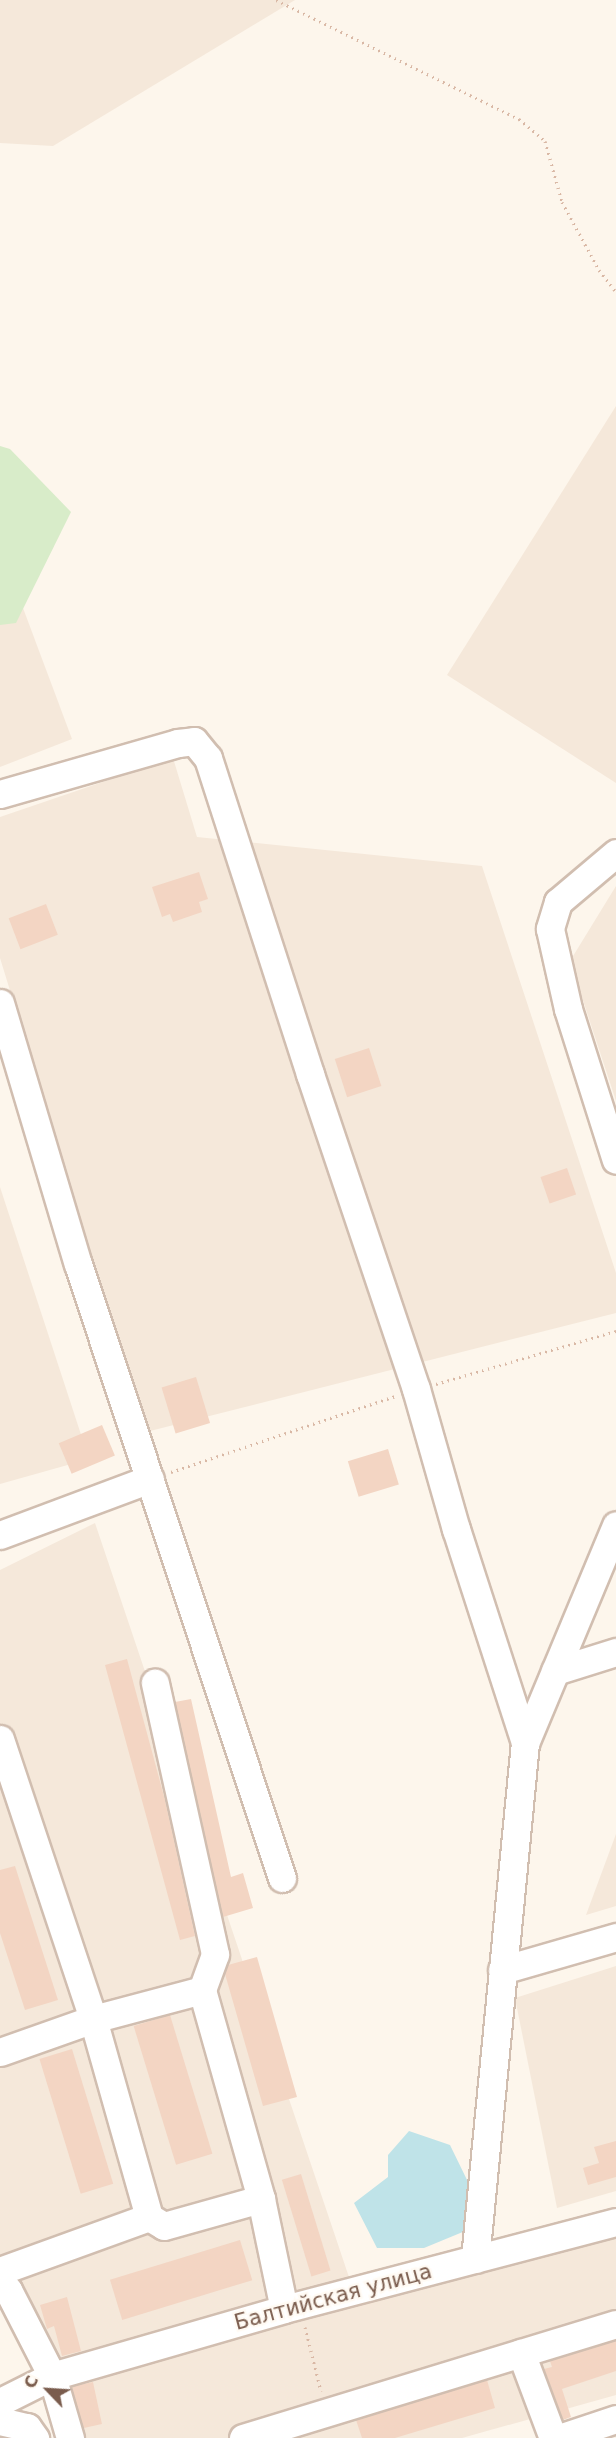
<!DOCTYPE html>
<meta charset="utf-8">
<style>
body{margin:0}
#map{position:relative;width:616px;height:2438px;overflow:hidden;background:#fdf6ec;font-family:"DejaVu Sans",sans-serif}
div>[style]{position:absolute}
.residential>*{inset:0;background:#f5e8da}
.green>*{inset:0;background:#d8ecc9}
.water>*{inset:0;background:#bfe3e8}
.building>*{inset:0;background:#f3d5c3;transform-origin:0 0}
.path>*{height:3px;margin-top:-1.5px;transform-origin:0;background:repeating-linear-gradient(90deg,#d9b8a5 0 1.5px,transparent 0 6px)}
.roads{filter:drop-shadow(2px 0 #d1beb0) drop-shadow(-2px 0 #d1beb0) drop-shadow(0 2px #d1beb0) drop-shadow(0 -2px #d1beb0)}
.minor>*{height:27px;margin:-13.5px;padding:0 13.5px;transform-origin:13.5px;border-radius:13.5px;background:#fff}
span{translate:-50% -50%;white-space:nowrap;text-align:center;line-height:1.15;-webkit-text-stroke:4.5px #fffaf3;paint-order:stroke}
.street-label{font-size:21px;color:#7a5c4d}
.north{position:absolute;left:18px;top:2360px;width:60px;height:60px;-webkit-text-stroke:4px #fffaf3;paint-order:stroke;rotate:295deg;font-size:16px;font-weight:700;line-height:24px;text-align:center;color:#7a5c4d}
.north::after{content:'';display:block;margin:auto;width:21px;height:27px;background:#7a5c4d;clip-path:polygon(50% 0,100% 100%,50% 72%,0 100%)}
</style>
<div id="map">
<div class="residential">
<div style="clip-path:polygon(0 0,295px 0,53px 146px,0 143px)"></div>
<div style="clip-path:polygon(616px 406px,616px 783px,447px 675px)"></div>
<div style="clip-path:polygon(23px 608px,72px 739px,0 767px,0 616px)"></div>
<div style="clip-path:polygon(173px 758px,197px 837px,482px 866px,616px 1273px,616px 1313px,146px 1432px,0 958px,0 817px)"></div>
<div style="clip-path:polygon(616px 886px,616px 1101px,570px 961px)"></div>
<div style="clip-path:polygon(0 1187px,89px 1459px,0 1484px)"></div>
<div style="clip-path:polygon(95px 1523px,354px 2292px,616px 2235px,616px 2395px,462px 2438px,73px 2438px,23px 2286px,0 2292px,0 1570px)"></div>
<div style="clip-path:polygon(616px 1834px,616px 1906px,586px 1915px)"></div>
<div style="clip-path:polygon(616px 1966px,616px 2191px,557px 2208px,515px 1998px)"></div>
</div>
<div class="green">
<div style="clip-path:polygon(0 446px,10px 449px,71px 512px,16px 623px,0 625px)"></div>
</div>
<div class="water">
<div style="clip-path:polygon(409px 2131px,450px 2145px,469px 2184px,470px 2229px,424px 2248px,377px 2248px,354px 2203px,388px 2177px,388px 2155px)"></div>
</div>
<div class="building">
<div style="clip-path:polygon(199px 872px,208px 899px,199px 902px,202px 912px,173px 922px,170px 914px,162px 917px,152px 887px)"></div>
<div style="left:46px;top:904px;width:33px;height:40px;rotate:69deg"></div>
<div style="left:369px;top:1048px;width:40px;height:36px;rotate:72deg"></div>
<div style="left:567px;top:1168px;width:28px;height:28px;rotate:71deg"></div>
<div style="left:196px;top:1377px;width:48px;height:36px;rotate:73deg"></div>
<div style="left:102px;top:1425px;width:33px;height:47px;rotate:67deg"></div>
<div style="left:388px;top:1449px;width:37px;height:42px;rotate:73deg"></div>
<div style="clip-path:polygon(127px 1659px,165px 1800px,195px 1936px,180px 1940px,105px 1665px)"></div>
<div style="clip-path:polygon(191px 1699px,231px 1877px,243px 1873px,253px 1908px,223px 1917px,175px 1702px)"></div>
<div style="clip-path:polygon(15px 1866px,58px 2000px,25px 2010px,0 1933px,0 1870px)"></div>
<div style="clip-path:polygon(257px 1957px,297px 2097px,263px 2106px,225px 1974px,228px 1965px)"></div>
<div style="left:170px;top:2015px;width:145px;height:38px;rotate:73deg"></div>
<div style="left:72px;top:2049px;width:141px;height:34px;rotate:73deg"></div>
<div style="clip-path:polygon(616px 2141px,616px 2177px,588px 2185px,583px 2168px,599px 2163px,594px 2147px)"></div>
<div style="left:301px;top:2174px;width:101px;height:20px;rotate:73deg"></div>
<div style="left:240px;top:2240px;width:42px;height:136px;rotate:73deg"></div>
<div style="clip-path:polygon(67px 2297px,81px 2351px,62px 2356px,54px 2326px,47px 2329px,40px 2305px)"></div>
<div style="clip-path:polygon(616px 2340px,616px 2371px,562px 2389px,571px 2417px,563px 2420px,544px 2369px,552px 2367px,550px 2361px)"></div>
<div style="clip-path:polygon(487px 2380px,495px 2408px,395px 2438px,362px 2438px,356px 2420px)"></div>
<div style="left:93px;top:2382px;width:43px;height:22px;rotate:78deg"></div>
</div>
<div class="path">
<div style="left:276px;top:0;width:271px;rotate:26.1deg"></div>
<div style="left:519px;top:119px;width:34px;rotate:40deg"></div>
<div style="left:545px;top:141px;width:63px;rotate:74.4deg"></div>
<div style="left:562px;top:202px;width:77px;rotate:61.4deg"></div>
<div style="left:599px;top:270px;width:28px;rotate:52deg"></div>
<div style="left:436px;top:1384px;width:188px;rotate:-16.4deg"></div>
<div style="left:171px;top:1472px;width:237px;rotate:-18.7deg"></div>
<div style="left:305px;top:2327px;width:66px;rotate:76deg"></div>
</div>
<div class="roads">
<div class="minor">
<div style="left:0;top:794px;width:185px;rotate:-16deg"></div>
<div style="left:178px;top:743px;width:16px;rotate:-7deg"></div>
<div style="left:194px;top:741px;width:22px;rotate:51deg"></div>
<div style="left:208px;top:758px;width:332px;rotate:72.1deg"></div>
<div style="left:310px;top:1074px;width:332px;rotate:71.4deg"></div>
<div style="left:416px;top:1389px;width:146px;rotate:74.1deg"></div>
<div style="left:456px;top:1529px;width:225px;rotate:72.1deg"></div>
<div style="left:616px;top:853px;width:76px;rotate:139.8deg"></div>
<div style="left:558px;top:902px;width:28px;rotate:107deg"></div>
<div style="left:550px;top:929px;width:82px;rotate:77.3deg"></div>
<div style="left:568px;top:1009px;width:158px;rotate:72.4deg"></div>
<div style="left:0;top:1003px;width:272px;rotate:73.4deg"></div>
<div style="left:78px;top:1264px;width:647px;rotate:71.62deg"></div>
<div style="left:0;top:1535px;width:160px;rotate:-20.5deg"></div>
<div style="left:555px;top:1671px;width:64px;rotate:-17.3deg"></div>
<div style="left:0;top:1739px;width:295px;rotate:71.6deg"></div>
<div style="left:93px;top:2019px;width:206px;rotate:74.2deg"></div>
<div style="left:149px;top:2217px;width:158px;rotate:160.1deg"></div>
<div style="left:502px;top:1970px;width:119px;rotate:-16.1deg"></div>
<div style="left:202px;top:1990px;width:217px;rotate:74.2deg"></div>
<div style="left:261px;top:2199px;width:112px;rotate:78.2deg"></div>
<div style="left:0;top:2052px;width:99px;rotate:-19.5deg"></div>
<div style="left:93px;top:2019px;width:113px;rotate:-14.9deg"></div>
<div style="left:202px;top:1990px;width:38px;rotate:-70deg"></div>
<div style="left:215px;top:1954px;width:278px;rotate:-102.5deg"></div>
<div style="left:149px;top:2217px;width:17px;rotate:31deg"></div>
<div style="left:164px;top:2226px;width:101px;rotate:-15.6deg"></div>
<div style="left:475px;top:2259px;width:518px;rotate:-84.47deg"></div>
<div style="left:525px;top:1743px;width:236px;rotate:-67.3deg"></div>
<div style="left:0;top:2289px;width:8px;rotate:7deg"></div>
<div style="left:8px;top:2290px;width:97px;rotate:62.9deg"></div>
<div style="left:52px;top:2376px;width:65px;rotate:73.8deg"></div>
<div style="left:521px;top:2353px;width:91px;rotate:69.4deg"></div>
<div style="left:0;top:2402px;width:58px;rotate:-26.6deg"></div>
<div style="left:52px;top:2376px;width:241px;rotate:-16.1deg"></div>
<div style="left:284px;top:2309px;width:343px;rotate:-14.7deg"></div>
<div style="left:0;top:2421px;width:28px;rotate:13deg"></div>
<div style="left:27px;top:2427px;width:14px;rotate:54deg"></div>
<div style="left:243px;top:2438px;width:390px;rotate:-17deg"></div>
<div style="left:559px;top:2438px;width:60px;rotate:-18.4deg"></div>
</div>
</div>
<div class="street-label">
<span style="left:333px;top:2297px;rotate:-15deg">Балтийская улица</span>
</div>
<div class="north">С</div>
</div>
